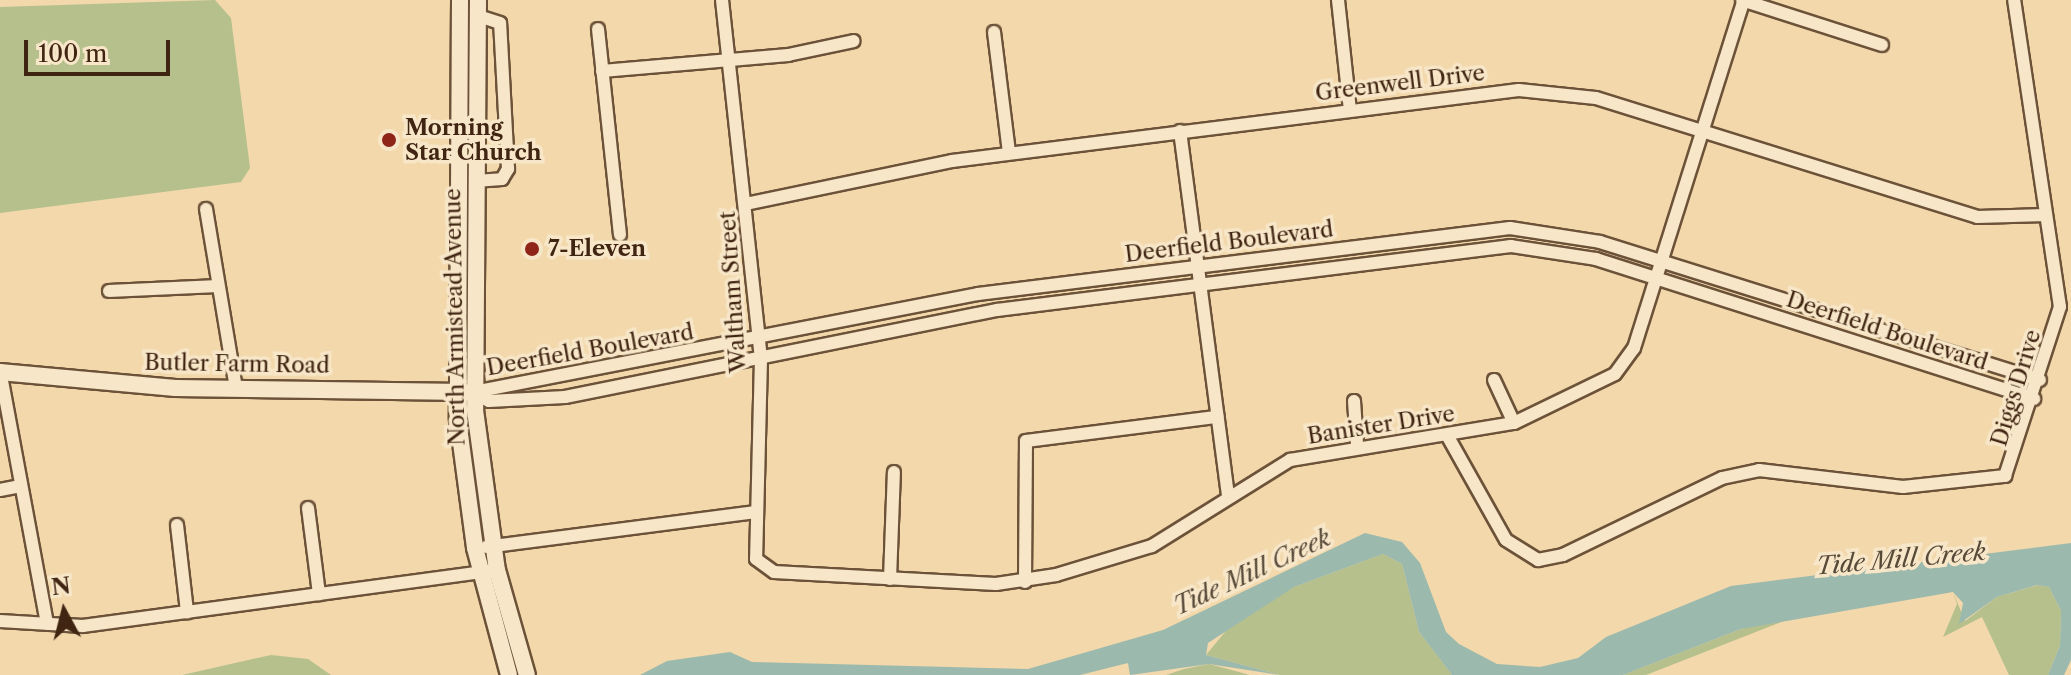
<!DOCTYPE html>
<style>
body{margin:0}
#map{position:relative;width:2071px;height:675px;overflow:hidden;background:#f2d8ab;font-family:"Libre Caslon Text",serif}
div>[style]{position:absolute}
.green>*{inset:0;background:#b5c08d}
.water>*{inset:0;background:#9bb9ad}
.roads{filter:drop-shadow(2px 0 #6c5238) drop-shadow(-2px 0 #6c5238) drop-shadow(0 2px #6c5238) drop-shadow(0 -2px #6c5238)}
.street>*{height:12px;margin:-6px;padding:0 6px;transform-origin:6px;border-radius:6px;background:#f7e6c8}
.secondary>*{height:16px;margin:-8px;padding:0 8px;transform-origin:8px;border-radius:8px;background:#f7e6c8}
.dots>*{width:22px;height:22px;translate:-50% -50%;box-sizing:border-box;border:4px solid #f7e6c8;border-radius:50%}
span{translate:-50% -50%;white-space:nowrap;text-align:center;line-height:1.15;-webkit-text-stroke:7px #f7e6c8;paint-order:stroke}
.street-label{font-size:22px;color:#402512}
.poi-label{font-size:22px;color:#402512;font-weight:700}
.left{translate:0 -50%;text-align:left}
.water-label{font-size:24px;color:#574a39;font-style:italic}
.north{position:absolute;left:24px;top:571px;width:80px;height:80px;-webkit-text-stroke:6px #f7e6c8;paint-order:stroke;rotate:353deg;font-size:22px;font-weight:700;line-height:32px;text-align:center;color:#402512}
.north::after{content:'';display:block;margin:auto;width:28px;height:36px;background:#402512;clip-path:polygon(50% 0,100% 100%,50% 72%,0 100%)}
.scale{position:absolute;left:24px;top:40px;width:146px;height:36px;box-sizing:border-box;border:4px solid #402512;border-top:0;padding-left:10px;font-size:24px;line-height:28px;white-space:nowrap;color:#402512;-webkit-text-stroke:6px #f7e6c8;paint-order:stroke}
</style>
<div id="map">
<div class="green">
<div style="clip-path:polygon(215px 0,231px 18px,250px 168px,241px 182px,0 213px,0 7px)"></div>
<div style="clip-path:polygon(1383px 554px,1402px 564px,1419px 632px,1452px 675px,1280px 675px,1206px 655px,1234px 621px,1294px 587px)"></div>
<div style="clip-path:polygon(2038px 585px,2049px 587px,2061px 611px,2060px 645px,2048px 675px,2009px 675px,1982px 617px,1943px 637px,1957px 604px,1953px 592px,1965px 621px,1997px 597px)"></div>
<div style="clip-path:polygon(1799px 615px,1646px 675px,1623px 675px,1741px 629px)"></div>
<div style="clip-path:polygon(271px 655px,308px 659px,331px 675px,182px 675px)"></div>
<div style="clip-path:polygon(1209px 664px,1250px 675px,1166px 675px,1184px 669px)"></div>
</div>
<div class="water">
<div style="clip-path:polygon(1365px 533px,1402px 542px,1420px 563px,1446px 632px,1459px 644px,1497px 664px,1540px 667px,1578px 658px,1606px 637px,1731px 586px,2071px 543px,2071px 660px,2064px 675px,2048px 675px,2060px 645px,2061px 611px,2049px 587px,2037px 585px,1997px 597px,1959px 624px,1963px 603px,1953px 592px,1741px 629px,1623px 675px,1452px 675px,1419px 632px,1402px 564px,1383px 554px,1294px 587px,1208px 643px,1206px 655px,1280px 675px,1209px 664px,1130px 675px,1128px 663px,1080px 675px,640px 675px,667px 661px,730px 652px,752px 662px,1028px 669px,1163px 630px)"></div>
</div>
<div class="roads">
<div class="street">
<div style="left:722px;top:0;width:360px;rotate:83.8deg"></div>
<div style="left:761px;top:358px;width:201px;rotate:91.4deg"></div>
<div style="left:756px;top:559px;width:22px;rotate:36deg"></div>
<div style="left:774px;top:572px;width:222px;rotate:3.1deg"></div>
<div style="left:996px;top:584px;width:61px;rotate:-8.5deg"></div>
<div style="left:1056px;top:575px;width:100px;rotate:-16.8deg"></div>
<div style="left:1152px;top:546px;width:163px;rotate:-31.9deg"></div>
<div style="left:1290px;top:460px;width:227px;rotate:-9.4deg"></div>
<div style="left:1514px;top:423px;width:112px;rotate:-25.9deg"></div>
<div style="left:1615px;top:374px;width:32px;rotate:-54deg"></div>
<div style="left:1634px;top:348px;width:365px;rotate:-72.5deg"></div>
<div style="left:1338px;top:0;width:111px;rotate:83.8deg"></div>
<div style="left:1742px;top:0;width:147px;rotate:17.8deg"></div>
<div style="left:598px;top:29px;width:207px;rotate:83.9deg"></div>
<div style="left:994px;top:32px;width:122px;rotate:82.9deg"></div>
<div style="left:602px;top:71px;width:187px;rotate:-4.9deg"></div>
<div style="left:788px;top:55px;width:67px;rotate:-12deg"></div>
<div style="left:1180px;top:131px;width:367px;rotate:82.5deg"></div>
<div style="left:475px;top:181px;width:27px;rotate:-4deg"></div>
<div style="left:502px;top:179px;width:12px;rotate:-59deg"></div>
<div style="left:508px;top:169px;width:146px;rotate:-93.1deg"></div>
<div style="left:500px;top:23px;width:23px;rotate:-162deg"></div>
<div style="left:746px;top:204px;width:210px;rotate:-11.8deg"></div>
<div style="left:952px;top:161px;width:571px;rotate:-7.14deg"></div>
<div style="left:1519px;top:90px;width:77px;rotate:5.9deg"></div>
<div style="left:1596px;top:98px;width:399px;rotate:17.3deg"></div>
<div style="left:1977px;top:217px;width:69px;rotate:-1.7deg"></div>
<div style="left:206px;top:209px;width:182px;rotate:80.5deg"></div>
<div style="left:109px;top:291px;width:109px;rotate:-2.6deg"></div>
<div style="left:0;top:370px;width:258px;rotate:79.5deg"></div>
<div style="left:1494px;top:380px;width:47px;rotate:65.1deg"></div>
<div style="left:474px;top:392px;width:513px;rotate:-11deg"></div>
<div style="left:978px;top:294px;width:536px;rotate:-7.07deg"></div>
<div style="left:1510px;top:228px;width:91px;rotate:8.8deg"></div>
<div style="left:1600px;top:242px;width:461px;rotate:17.4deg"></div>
<div style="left:474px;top:392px;width:17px;rotate:31deg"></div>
<div style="left:489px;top:401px;width:76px;rotate:-3deg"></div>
<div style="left:565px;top:397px;width:441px;rotate:-11.4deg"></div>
<div style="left:997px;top:310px;width:518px;rotate:-7.1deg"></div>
<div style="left:1511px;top:246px;width:86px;rotate:8.7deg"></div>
<div style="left:1596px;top:259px;width:460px;rotate:17.7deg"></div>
<div style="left:1354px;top:401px;width:43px;rotate:86deg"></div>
<div style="left:1447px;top:435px;width:120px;rotate:60.7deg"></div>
<div style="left:1506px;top:540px;width:38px;rotate:32deg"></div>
<div style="left:1538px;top:560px;width:25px;rotate:-11deg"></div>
<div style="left:1563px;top:555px;width:177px;rotate:-25.8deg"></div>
<div style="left:1722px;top:478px;width:38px;rotate:-12deg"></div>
<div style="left:1759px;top:470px;width:145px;rotate:6.7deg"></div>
<div style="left:1903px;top:487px;width:103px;rotate:-6.2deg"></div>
<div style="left:2005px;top:476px;width:178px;rotate:-72deg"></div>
<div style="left:2060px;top:307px;width:310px;rotate:-98.5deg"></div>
<div style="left:0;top:490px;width:21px;rotate:-11deg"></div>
<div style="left:308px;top:508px;width:87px;rotate:82.7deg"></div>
<div style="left:177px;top:525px;width:88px;rotate:83.4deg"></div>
<div style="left:486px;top:547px;width:270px;rotate:-7.4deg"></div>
<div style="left:890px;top:579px;width:107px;rotate:-87.9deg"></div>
<div style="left:1025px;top:582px;width:141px;rotate:-89.6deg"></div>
<div style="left:1026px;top:441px;width:193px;rotate:-7.2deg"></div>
<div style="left:0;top:621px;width:83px;rotate:3.4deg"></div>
<div style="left:83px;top:626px;width:411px;rotate:-7.7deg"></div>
</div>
<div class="secondary">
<div style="left:460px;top:0;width:420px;rotate:90.3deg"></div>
<div style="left:458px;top:420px;width:129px;rotate:82.4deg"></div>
<div style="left:475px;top:548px;width:131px;rotate:75deg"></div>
<div style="left:478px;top:0;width:410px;rotate:90.4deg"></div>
<div style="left:475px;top:410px;width:162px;rotate:82.2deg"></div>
<div style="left:497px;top:570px;width:109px;rotate:74.1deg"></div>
<div style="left:0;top:372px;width:176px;rotate:5.2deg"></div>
<div style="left:175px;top:388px;width:290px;rotate:0.8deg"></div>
</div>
</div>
<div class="dots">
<div style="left:389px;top:140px;background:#8f2418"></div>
<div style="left:532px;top:249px;background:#8f2418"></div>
</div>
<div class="street-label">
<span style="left:1400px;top:83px;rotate:-7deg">Greenwell Drive</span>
<span style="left:1229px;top:242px;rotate:-7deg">Deerfield Boulevard</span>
<span style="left:733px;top:292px;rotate:-94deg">Waltham Street</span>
<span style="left:455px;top:317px;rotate:-91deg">North Armistead Avenue</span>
<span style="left:1887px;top:331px;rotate:18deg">Deerfield Boulevard</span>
<span style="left:590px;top:350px;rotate:-10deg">Deerfield Boulevard</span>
<span style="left:237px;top:364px;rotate:1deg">Butler Farm Road</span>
<span style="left:2016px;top:388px;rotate:-73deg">Diggs Drive</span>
<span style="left:1381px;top:425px;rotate:-9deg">Banister Drive</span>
</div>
<div class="poi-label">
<span class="left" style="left:405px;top:140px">Morning<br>Star Church</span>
<span class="left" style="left:548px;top:249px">7-Eleven</span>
</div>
<div class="water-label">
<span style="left:1901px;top:559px;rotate:-5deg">Tide Mill Creek</span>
<span style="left:1252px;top:572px;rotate:-25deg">Tide Mill Creek</span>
</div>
<div class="north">N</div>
<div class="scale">100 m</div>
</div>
